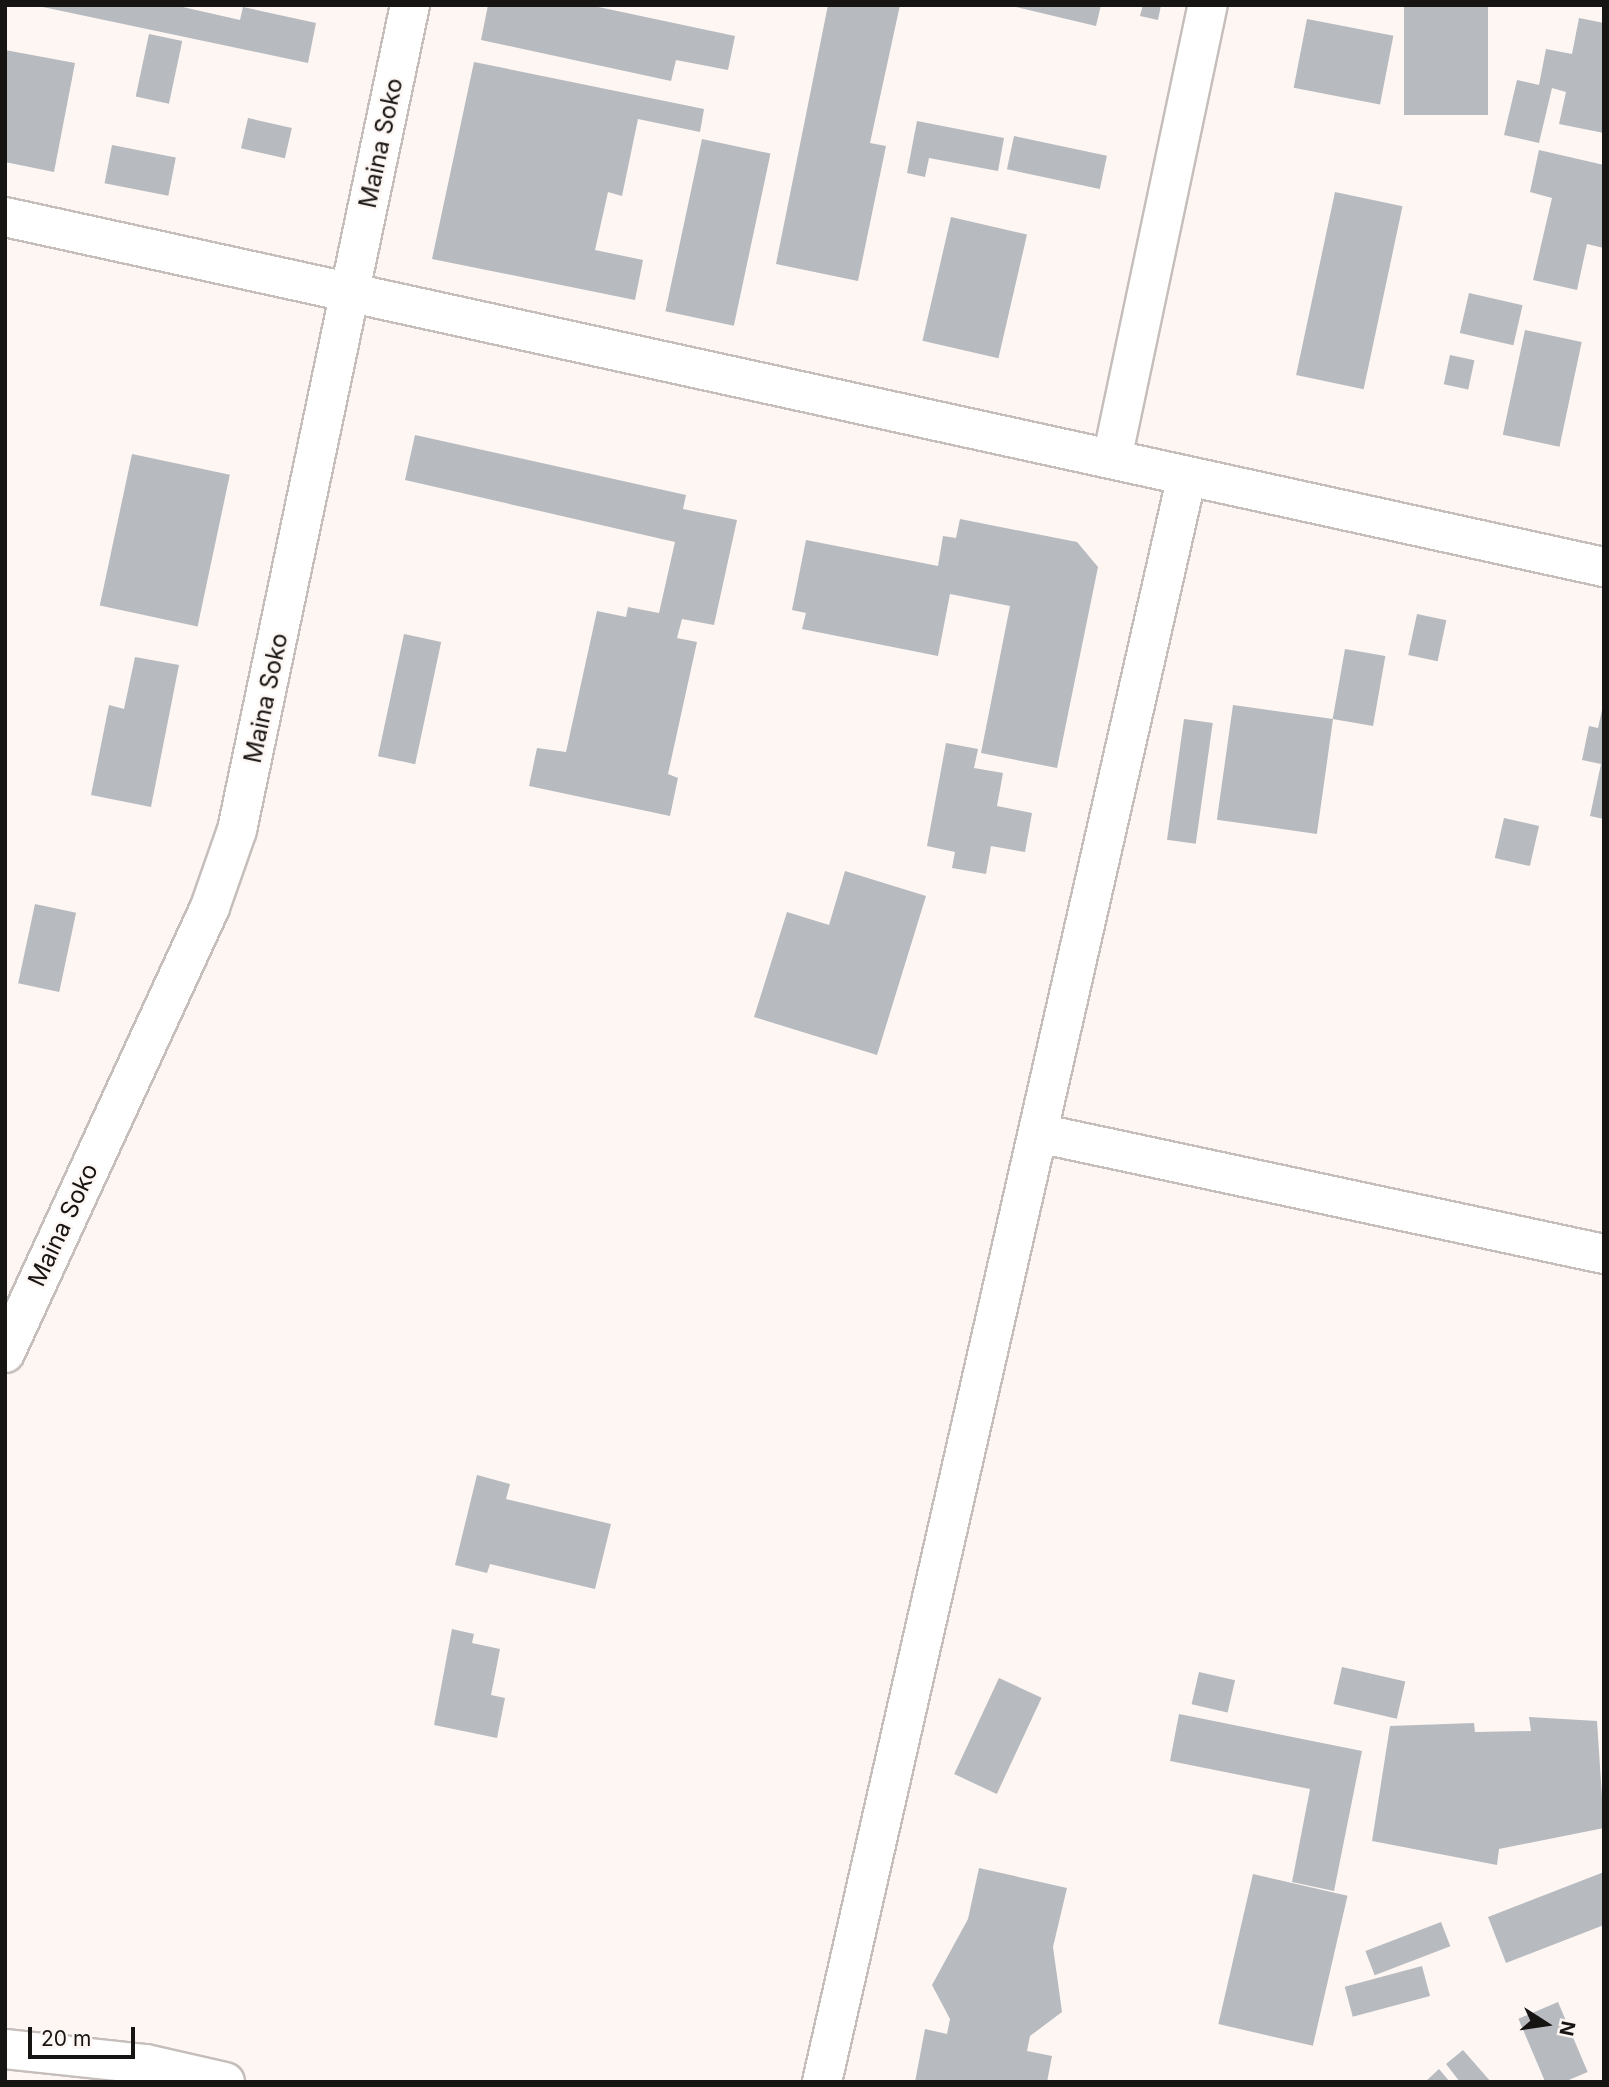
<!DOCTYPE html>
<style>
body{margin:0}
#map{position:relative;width:1609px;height:2087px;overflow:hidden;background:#fdf6f3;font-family:Inter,sans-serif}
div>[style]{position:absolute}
.building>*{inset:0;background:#b7babf;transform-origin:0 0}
.roads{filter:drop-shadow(2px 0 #c5bebb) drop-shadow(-2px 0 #c5bebb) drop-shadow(0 2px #c5bebb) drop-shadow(0 -2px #c5bebb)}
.street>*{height:38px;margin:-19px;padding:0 19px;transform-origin:19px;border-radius:19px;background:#fff}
.secondary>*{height:38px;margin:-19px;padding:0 19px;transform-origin:19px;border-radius:19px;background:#fff}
.primary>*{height:38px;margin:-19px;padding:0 19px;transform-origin:19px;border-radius:19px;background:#fff}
span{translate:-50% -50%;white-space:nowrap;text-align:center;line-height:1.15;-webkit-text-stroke:5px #fdf6f3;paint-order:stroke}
.street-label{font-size:24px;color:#171414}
.frame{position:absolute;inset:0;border:7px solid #171414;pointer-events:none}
.north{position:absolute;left:1511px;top:1989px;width:70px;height:70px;-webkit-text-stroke:5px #fdf6f3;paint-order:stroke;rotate:102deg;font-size:19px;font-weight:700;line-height:28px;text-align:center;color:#171414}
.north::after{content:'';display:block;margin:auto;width:24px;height:32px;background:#171414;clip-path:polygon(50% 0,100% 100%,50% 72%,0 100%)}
.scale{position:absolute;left:28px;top:2027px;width:107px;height:32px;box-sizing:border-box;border:4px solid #171414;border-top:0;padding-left:9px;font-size:21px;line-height:24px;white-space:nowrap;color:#171414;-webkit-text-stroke:5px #fdf6f3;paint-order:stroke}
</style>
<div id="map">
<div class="building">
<div style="clip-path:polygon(488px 5px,589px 5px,735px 36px,728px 70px,676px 60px,671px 81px,481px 40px)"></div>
<div style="clip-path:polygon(828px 5px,900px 5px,870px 143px,886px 146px,858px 281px,776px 264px)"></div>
<div style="clip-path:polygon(1007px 5px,1101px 5px,1096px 26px)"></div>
<div style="clip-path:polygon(1143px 5px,1161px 5px,1158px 20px,1140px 16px)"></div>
<div style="left:1404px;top:5px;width:84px;height:110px"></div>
<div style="clip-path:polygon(38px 6px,174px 5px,240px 20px,243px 7px,316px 23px,308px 63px)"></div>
<div style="clip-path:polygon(1579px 18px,1604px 23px,1604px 133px,1559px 124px,1566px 92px,1552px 88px,1539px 143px,1504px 135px,1517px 80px,1539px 85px,1546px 49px,1572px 54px)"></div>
<div style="left:1307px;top:19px;width:88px;height:70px;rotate:11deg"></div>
<div style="left:149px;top:34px;width:34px;height:64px;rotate:12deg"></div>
<div style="clip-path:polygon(5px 50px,75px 63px,54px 172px,5px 162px)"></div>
<div style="clip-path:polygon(474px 62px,704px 109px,700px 132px,638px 119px,622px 196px,608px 192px,595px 250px,643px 260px,635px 300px,432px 259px)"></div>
<div style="left:248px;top:118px;width:45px;height:31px;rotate:13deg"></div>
<div style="clip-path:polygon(917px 121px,1004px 138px,998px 171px,929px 158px,925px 177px,907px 173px)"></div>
<div style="left:1014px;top:136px;width:95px;height:34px;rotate:12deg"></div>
<div style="left:702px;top:139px;width:70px;height:176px;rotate:12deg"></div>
<div style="left:112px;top:145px;width:65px;height:39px;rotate:11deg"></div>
<div style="clip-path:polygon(1539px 150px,1604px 165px,1604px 248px,1587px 244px,1577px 290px,1533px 280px,1552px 198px,1530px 192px)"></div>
<div style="left:1335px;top:192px;width:69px;height:187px;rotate:12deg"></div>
<div style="left:951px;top:217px;width:78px;height:127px;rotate:13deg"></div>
<div style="left:1469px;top:293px;width:55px;height:41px;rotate:13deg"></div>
<div style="left:1525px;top:330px;width:58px;height:107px;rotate:12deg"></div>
<div style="left:1450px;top:355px;width:25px;height:30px;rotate:12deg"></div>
<div style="clip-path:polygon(415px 435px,686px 495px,683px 509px,737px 520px,714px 625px,682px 619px,677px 638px,697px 642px,668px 774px,678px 778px,670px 816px,529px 786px,537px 748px,566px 752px,597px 611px,626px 617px,628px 607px,659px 613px,675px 542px,405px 480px)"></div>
<div style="left:132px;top:454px;width:100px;height:155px;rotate:12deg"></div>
<div style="clip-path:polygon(960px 519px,1077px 542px,1098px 567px,1057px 768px,981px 753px,1010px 606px,950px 594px,938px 656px,802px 629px,806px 613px,792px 610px,806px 540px,938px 566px,943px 536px,956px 538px)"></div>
<div style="left:1417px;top:614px;width:30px;height:42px;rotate:12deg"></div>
<div style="left:404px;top:634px;width:38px;height:125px;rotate:12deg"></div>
<div style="left:1345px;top:649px;width:41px;height:71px;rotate:10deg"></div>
<div style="clip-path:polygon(135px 657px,179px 665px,151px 807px,91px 795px,109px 705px,124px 709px)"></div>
<div style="left:1233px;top:705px;width:101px;height:116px;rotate:8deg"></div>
<div style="clip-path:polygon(1602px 710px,1604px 711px,1604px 819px,1590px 816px,1601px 764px,1582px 760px,1589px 726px,1598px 728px)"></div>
<div style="left:1184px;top:719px;width:29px;height:122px;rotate:8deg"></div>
<div style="clip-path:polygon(946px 743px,978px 749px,974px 768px,1003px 773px,997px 806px,1032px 813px,1025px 852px,991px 846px,986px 874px,952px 868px,955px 852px,927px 846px)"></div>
<div style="left:1504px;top:818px;width:36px;height:41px;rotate:13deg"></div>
<div style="clip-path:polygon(845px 871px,926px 896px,877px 1055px,754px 1017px,787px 912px,829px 925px)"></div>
<div style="left:35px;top:904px;width:42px;height:81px;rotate:12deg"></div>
<div style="clip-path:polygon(477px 1475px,510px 1484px,506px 1499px,611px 1524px,595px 1589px,490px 1564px,487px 1573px,455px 1565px)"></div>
<div style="clip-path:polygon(452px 1629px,474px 1634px,472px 1643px,500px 1649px,491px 1695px,505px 1698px,497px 1738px,434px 1725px)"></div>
<div style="left:1342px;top:1667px;width:65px;height:38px;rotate:13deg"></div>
<div style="left:1199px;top:1672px;width:37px;height:33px;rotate:13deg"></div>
<div style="left:999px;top:1678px;width:47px;height:106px;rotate:25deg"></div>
<div style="clip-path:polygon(1179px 1714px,1362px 1751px,1334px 1891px,1292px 1882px,1310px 1789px,1170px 1761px)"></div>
<div style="clip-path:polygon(1529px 1717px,1597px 1721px,1604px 1828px,1499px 1849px,1497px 1865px,1372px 1841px,1390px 1726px,1474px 1723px,1475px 1732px,1531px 1731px)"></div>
<div style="clip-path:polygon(979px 1868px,1067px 1888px,1053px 1947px,1062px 2012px,1030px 2036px,1027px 2051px,1052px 2056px,1047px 2082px,915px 2082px,925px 2029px,947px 2034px,950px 2019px,932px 1985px,968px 1919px)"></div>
<div style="clip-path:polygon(1604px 1872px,1604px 1925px,1506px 1963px,1488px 1917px)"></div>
<div style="left:1253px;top:1874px;width:97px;height:154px;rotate:13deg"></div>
<div style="left:1441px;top:1922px;width:26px;height:81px;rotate:69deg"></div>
<div style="left:1422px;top:1966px;width:31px;height:80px;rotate:75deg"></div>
<div style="left:1558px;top:2002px;width:76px;height:43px;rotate:67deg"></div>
<div style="clip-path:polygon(1463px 2050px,1491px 2082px,1460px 2082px,1446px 2064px)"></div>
<div style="clip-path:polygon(1439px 2069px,1450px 2082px,1425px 2082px)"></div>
</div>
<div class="roads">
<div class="street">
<div style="left:5px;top:217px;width:1637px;rotate:12.35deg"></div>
<div style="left:1112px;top:459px;width:464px;rotate:-78.1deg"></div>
<div style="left:1038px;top:1133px;width:579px;rotate:12.07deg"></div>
<div style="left:822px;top:2082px;width:1647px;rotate:-77.2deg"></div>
</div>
<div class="secondary">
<div style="left:5px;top:1353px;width:491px;rotate:-65.3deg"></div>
<div style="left:210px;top:907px;width:82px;rotate:-70.7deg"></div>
<div style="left:237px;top:830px;width:843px;rotate:-78.16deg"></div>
</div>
<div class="primary">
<div style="left:5px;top:2049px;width:142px;rotate:6.1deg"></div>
<div style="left:146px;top:2064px;width:81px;rotate:12.8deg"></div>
</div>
</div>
<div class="street-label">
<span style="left:381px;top:143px;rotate:-78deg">Maina Soko</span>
<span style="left:266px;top:698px;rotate:-78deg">Maina Soko</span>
<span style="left:63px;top:1225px;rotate:-65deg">Maina Soko</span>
</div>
<div class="frame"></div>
<div class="north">N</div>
<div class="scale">20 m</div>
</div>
